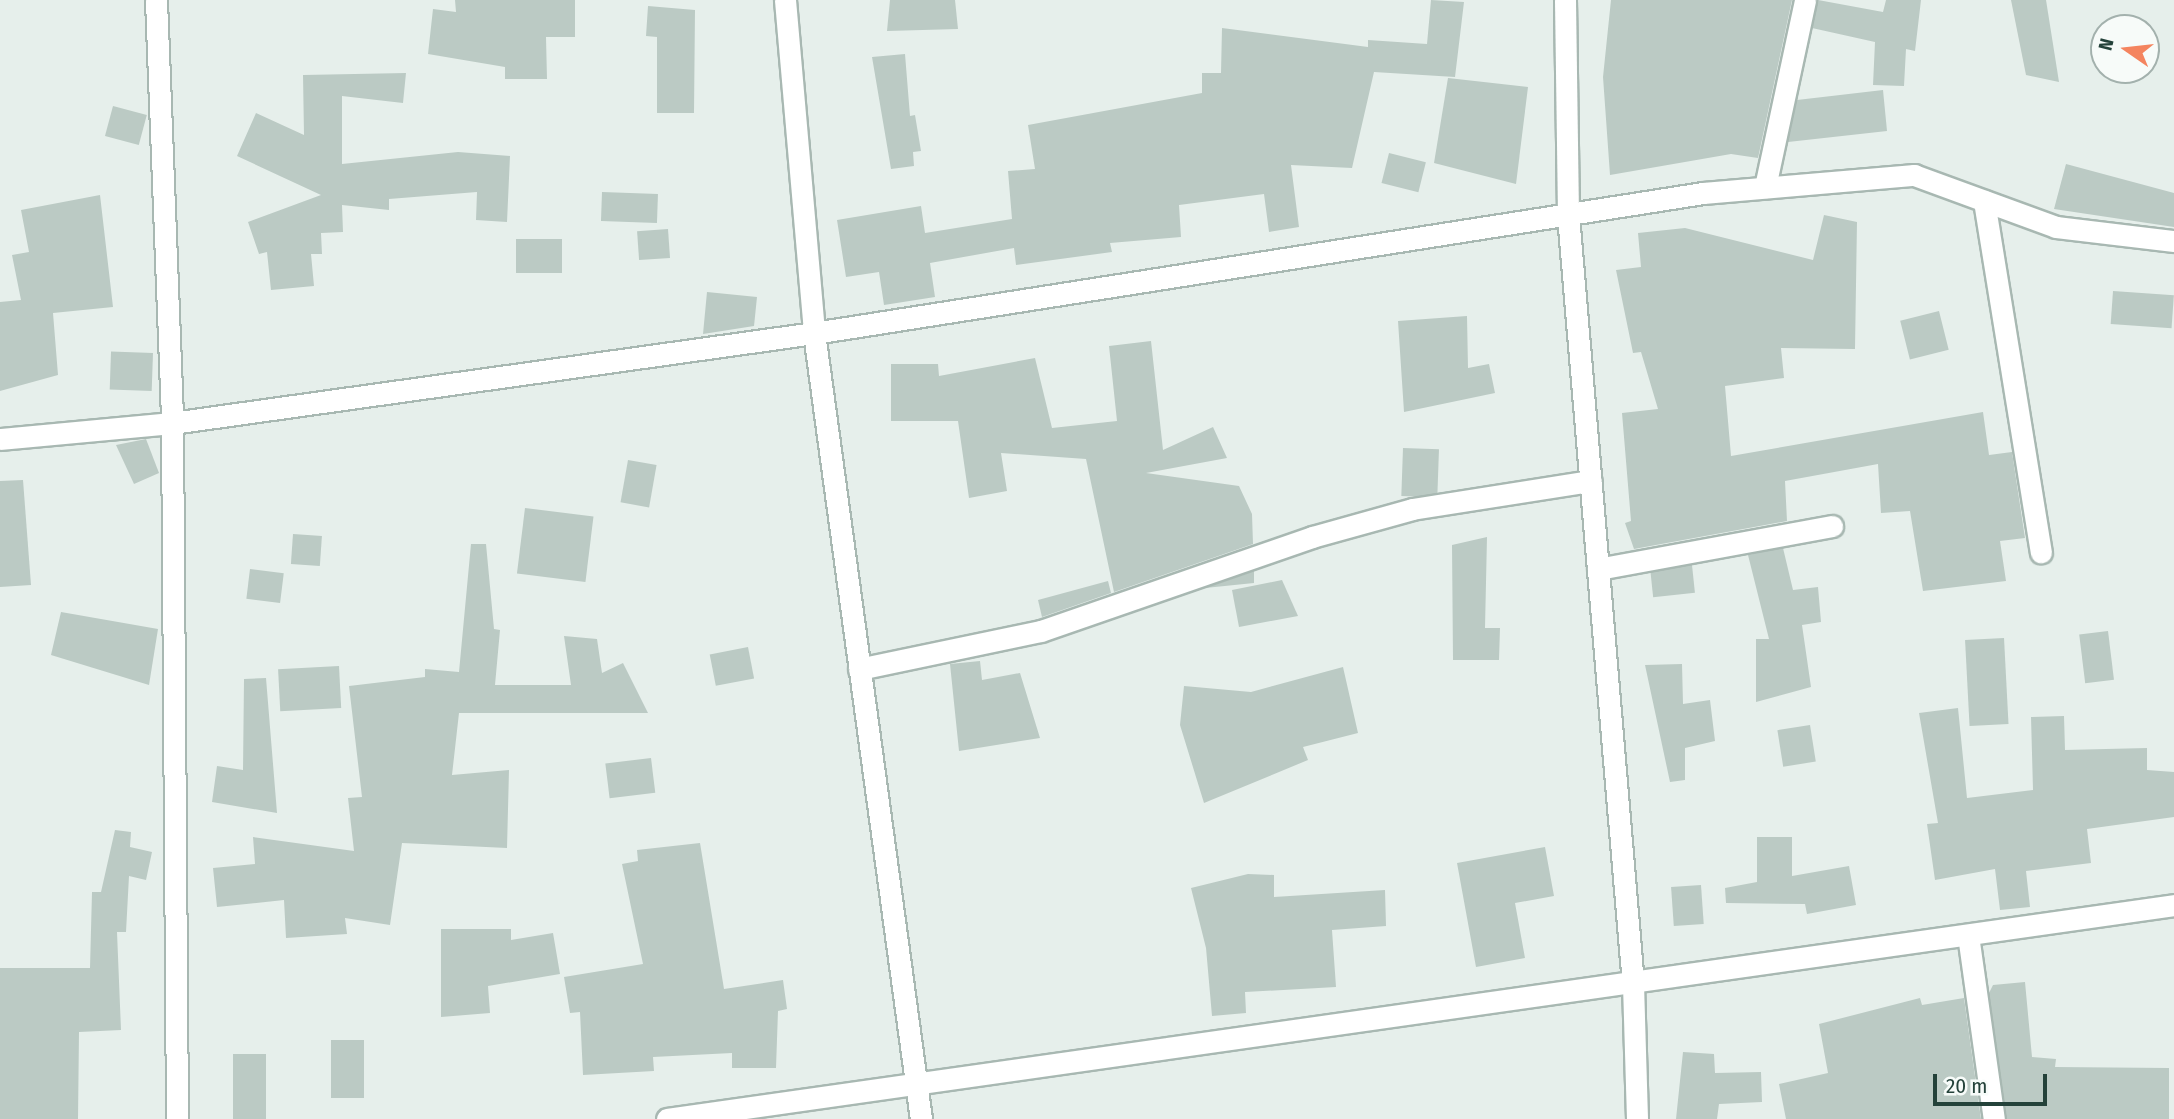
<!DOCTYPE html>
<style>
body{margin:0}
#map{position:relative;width:2174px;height:1119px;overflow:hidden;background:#e6efeb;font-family:"Fira Sans Condensed",sans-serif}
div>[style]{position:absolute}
.building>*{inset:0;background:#bbcac4;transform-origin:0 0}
.roads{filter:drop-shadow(2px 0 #a8b8b2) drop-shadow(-2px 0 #a8b8b2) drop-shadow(0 2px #a8b8b2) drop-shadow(0 -2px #a8b8b2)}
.street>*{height:21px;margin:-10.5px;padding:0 10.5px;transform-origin:10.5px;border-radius:10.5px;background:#fff}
.secondary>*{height:21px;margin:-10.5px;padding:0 10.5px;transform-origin:10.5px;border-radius:10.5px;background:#fff}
span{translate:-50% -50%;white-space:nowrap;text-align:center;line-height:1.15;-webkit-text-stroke:7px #f7fbf9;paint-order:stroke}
.north{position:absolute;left:2090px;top:14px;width:70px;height:70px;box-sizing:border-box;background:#f7fbf9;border:2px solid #a3b1ad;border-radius:50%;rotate:284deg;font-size:19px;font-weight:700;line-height:28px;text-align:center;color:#24423a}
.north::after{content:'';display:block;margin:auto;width:24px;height:32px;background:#f4845f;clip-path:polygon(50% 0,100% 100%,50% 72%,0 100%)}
.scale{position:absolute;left:1933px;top:1074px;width:114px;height:32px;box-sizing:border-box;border:4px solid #24423a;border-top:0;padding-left:9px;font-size:21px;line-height:24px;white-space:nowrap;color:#24423a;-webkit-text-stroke:5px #f7fbf9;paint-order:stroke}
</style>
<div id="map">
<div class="building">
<div style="clip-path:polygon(455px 0,575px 0,575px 37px,546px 37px,547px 79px,505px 79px,505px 67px,428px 54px,433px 9px,456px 12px)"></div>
<div style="clip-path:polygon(890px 0,955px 0,958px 29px,887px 31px)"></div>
<div style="clip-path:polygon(1431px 0,1464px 2px,1455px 77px,1374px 72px,1352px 168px,1291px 165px,1299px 227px,1269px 232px,1264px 194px,1179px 205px,1181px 237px,1110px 243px,1112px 252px,1016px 265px,1014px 248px,930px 263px,935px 297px,884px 305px,879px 272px,846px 277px,837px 220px,921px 206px,925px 233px,1012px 219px,1008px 171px,1035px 169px,1028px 125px,1202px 93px,1202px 73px,1221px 73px,1222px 28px,1368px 47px,1368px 40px,1427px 44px)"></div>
<div style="clip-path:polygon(1611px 0,1792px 0,1758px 158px,1731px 154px,1610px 175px,1603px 77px)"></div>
<div style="clip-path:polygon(1818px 0,1883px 12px,1886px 0,1921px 0,1915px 51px,1906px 49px,1904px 86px,1873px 85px,1875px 42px,1812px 28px)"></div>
<div style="clip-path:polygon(2011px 0,2046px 0,2059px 82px,2026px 75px)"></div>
<div style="clip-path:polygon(648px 6px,695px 10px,694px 113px,657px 113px,657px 37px,646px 36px)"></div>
<div style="clip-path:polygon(905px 54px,910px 116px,915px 115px,921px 151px,913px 152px,914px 166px,891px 169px,872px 57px)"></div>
<div style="clip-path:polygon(406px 73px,403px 103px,342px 96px,342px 164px,458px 152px,510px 156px,507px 222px,476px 220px,477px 192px,389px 199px,389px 210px,342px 205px,343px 232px,321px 233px,322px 254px,311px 254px,314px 286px,271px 290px,267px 252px,259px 254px,248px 222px,321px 195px,237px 156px,256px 113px,304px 135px,303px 75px)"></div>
<div style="clip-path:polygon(1448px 78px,1528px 87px,1516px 184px,1434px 163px)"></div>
<div style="clip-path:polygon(1883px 90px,1887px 131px,1788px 142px,1797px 100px)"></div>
<div style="left:113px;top:106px;width:35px;height:31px;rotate:15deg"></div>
<div style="left:1389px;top:153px;width:38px;height:31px;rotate:14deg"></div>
<div style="clip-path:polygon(2066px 164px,2174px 193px,2174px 227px,2054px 209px)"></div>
<div style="left:602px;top:192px;width:56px;height:29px;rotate:2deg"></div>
<div style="clip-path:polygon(100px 195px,113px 307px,53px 313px,58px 375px,0 391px,0 302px,21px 300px,12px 255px,29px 252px,21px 210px)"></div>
<div style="clip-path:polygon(1824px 215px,1857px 222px,1855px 349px,1781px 348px,1784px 378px,1725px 386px,1731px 456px,1983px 412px,1989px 455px,2012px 452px,2025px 538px,2000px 541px,2006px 581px,1923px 591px,1910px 511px,1881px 513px,1878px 464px,1785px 481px,1787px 521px,1634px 549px,1625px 523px,1631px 521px,1622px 413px,1658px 409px,1641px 352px,1633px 353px,1616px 270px,1641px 267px,1638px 233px,1685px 228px,1813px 260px)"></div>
<div style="left:668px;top:229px;width:29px;height:31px;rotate:86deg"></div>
<div style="left:562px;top:239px;width:34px;height:46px;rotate:90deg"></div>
<div style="left:2113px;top:291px;width:61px;height:33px;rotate:4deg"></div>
<div style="clip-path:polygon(707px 292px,757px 297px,754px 326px,703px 334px)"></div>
<div style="left:1939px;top:311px;width:40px;height:40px;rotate:76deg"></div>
<div style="clip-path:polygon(1467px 316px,1468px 368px,1489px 364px,1495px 393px,1404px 412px,1398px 321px)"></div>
<div style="clip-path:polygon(1151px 341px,1163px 450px,1213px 427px,1227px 458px,1146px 473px,1239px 486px,1252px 514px,1253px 544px,1114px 592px,1086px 459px,1001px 453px,1007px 491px,969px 498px,958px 421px,891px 421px,891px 364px,938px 364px,939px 376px,1035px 358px,1052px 428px,1117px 421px,1109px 346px)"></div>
<div style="left:153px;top:353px;width:38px;height:42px;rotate:92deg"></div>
<div style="clip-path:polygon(146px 439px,159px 473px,134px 484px,116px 445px)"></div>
<div style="left:1403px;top:448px;width:36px;height:48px;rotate:2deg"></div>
<div style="left:628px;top:460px;width:29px;height:43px;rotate:10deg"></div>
<div style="clip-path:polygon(23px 480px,31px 585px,0 587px,0 481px)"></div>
<div style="left:525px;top:508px;width:69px;height:66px;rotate:7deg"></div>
<div style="left:293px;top:534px;width:29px;height:30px;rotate:4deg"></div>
<div style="clip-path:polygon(1487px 537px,1485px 628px,1500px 628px,1499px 660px,1453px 660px,1452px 545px)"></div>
<div style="clip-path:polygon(471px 544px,486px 544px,494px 629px,500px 630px,495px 685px,571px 685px,564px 636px,597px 639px,602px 673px,623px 663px,648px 713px,459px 713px,452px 775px,509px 770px,507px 848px,402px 843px,390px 925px,345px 918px,347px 934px,286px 938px,284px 900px,217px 907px,213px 868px,255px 864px,253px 837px,354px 851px,348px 798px,362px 797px,349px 686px,425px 677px,425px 669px,459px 672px)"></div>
<div style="clip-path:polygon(1783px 548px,1793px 590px,1818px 587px,1821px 622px,1802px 625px,1811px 687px,1756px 702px,1756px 639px,1769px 639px,1748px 555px)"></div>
<div style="left:1692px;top:565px;width:28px;height:42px;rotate:84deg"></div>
<div style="left:250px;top:569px;width:34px;height:30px;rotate:7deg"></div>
<div style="clip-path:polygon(1254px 571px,1254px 583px,1205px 588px)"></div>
<div style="clip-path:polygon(1282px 580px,1298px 616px,1239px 627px,1232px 590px)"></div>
<div style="clip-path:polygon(1108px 581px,1111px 593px,1042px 617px,1038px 600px)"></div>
<div style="clip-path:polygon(61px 612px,158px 629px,149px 685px,51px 655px)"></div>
<div style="left:2108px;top:631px;width:49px;height:29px;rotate:83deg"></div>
<div style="left:2004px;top:638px;width:86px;height:39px;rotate:87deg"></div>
<div style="left:748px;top:647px;width:32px;height:39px;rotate:79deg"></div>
<div style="clip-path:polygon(980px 661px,982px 680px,1020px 673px,1040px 738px,959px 751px,950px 664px)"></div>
<div style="clip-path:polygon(1682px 664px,1683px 704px,1710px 700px,1715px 741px,1685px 748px,1685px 780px,1670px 782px,1645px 665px)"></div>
<div style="left:339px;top:666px;width:42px;height:61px;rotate:87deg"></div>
<div style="clip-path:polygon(1343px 667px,1358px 733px,1303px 747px,1308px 760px,1204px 803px,1180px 725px,1184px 686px,1251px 692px)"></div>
<div style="clip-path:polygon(266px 678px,277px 813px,212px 802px,217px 766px,243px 770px,244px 679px)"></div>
<div style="clip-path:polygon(1958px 708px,1967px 798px,2033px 790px,2031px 717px,2064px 716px,2065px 750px,2147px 748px,2147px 770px,2174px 772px,2174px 817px,2087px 829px,2091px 863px,2026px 871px,2030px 907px,2000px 910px,1995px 869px,1935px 880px,1927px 824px,1938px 823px,1919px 713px)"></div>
<div style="left:1810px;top:725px;width:37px;height:33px;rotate:81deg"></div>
<div style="left:651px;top:758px;width:35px;height:46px;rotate:83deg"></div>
<div style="clip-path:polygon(115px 830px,131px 832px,130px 847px,152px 852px,146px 880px,129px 876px,126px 932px,117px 932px,121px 1030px,79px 1032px,78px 1119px,0 1119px,0 968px,90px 968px,92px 892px,101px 892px)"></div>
<div style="clip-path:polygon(1757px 837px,1792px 837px,1792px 876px,1849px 866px,1856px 905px,1807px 914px,1805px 904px,1726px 903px,1725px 888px,1757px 882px)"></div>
<div style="clip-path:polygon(700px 843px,724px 989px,783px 980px,787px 1009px,778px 1011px,776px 1068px,732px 1068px,732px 1053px,653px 1057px,654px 1071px,583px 1075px,580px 1012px,570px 1013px,564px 977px,643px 964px,622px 864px,638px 861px,637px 850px)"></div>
<div style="clip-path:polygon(1545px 847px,1554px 896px,1515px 903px,1525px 958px,1476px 967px,1457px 863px)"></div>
<div style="clip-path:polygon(1248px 874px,1274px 875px,1274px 897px,1385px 890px,1386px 926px,1332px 930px,1336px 987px,1245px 992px,1246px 1013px,1212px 1016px,1206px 948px,1191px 888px)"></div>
<div style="left:1701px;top:885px;width:39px;height:30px;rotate:86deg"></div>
<div style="clip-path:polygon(441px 929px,511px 929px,511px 940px,553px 933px,560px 974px,488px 986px,490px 1013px,441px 1017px)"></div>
<div style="clip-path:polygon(2025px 982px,2032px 1057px,2056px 1059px,2055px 1067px,2169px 1068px,2169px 1119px,2007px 1119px,1989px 993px,1993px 985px)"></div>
<div style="clip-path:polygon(1920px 998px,1922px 1005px,1964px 998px,1981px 1119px,1786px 1119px,1779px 1084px,1828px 1073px,1819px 1024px)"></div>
<div style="left:331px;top:1040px;width:33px;height:58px"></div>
<div style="clip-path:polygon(1683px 1052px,1714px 1054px,1715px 1073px,1761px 1072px,1762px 1102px,1719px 1104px,1717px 1119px,1676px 1119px)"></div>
<div style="left:233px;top:1054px;width:33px;height:65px"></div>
</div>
<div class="roads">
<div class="street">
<div style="left:785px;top:0;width:334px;rotate:85deg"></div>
<div style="left:814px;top:333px;width:793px;rotate:82.25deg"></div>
<div style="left:1565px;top:0;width:215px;rotate:89.2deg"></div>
<div style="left:1568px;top:215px;width:772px;rotate:85.17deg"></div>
<div style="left:1633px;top:984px;width:135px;rotate:88.3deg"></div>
<div style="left:1765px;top:187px;width:191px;rotate:-77.9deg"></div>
<div style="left:1984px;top:201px;width:356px;rotate:80.8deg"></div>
<div style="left:0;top:439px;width:173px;rotate:-5.3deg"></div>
<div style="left:172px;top:423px;width:648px;rotate:-7.98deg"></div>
<div style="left:814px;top:333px;width:900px;rotate:-8.95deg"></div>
<div style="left:1703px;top:193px;width:212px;rotate:-4.9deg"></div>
<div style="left:1914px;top:175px;width:151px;rotate:20.1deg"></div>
<div style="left:2056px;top:227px;width:119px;rotate:6.8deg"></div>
<div style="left:1598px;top:569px;width:238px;rotate:-10.4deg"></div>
<div style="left:859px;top:669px;width:186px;rotate:-11.8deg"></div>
<div style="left:1041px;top:631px;width:287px;rotate:-19.1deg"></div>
<div style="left:1312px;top:537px;width:104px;rotate:-15.6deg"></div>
<div style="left:1412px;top:509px;width:181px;rotate:-8.9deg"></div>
<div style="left:1968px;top:935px;width:186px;rotate:82deg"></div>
<div style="left:667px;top:1119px;width:1522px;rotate:-8.08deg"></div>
</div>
<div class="secondary">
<div style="left:156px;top:0;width:423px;rotate:87.8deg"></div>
<div style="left:172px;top:423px;width:696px;rotate:89.59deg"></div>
</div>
</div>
<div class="north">N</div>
<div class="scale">20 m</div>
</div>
